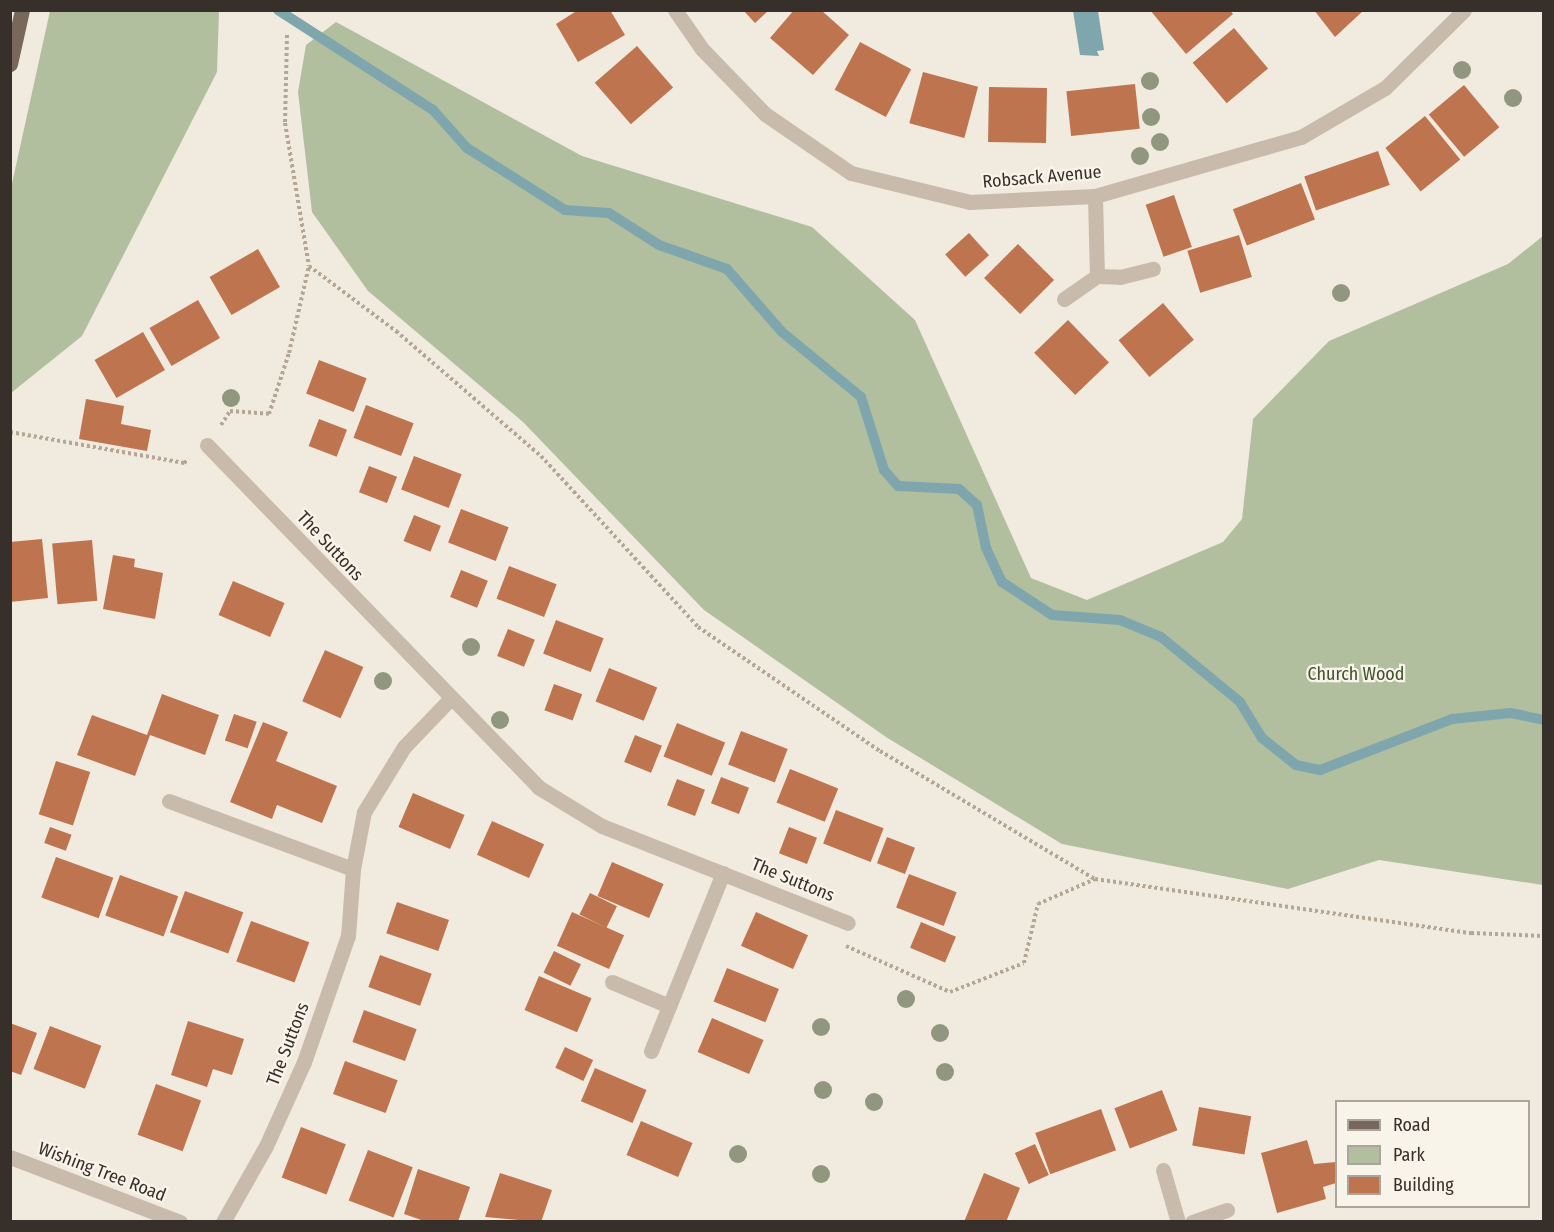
<!DOCTYPE html>
<style>
body{margin:0}
#map{position:relative;width:1554px;height:1232px;overflow:hidden;background:#f1eade;font-family:"Fira Sans Condensed",sans-serif}
div>[style]{position:absolute}
.green>*{inset:0;background:#b1bf9f}
.water>*{inset:0;background:#7fa6ac}
.stream>*{height:10px;margin:-5px;padding:0 5px;transform-origin:5px;border-radius:5px;background:#7fa6ac}
.building>*{inset:0;background:#be754f;transform-origin:0 0}
.path>*{height:4px;margin-top:-2px;transform-origin:0;background:repeating-linear-gradient(90deg,#b4a695 0 3px,transparent 0 6px)}
.minor>*{height:15px;margin:-7.5px;padding:0 7.5px;transform-origin:7.5px;border-radius:7.5px;background:#c9bbab}
.major>*{height:15px;margin:-7.5px;padding:0 7.5px;transform-origin:7.5px;border-radius:7.5px;background:#78685c}
.trees>*{width:18px;height:18px;margin:-9px;border-radius:50%;background:#91977e}
span{translate:-50% -50%;white-space:nowrap;text-align:center;line-height:1.15;-webkit-text-stroke:4.5px #f9f4ea;paint-order:stroke}
.street-label{font-size:18px;color:#372f29}
.park-label{font-size:18px;color:#42532f}
.frame{position:absolute;inset:0;border:12px solid #372f29;pointer-events:none}
.legend{position:absolute;left:1335px;top:1100px;width:195px;height:108px;box-sizing:border-box;background:#f9f4ea;border:2px solid #aba59d;margin:0;padding:8px 10px;list-style:none;font-size:18px;color:#372f29}
.legend li{display:flex;align-items:center;gap:12px;height:30px}
.legend b{width:30px;border:2px solid #aba59d}
</style>
<div id="map">
<div class="green">
<div style="clip-path:polygon(50px 11px,219px 11px,217px 72px,82px 336px,11px 393px,11px 188px)"></div>
<div style="clip-path:polygon(336px 22px,582px 156px,812px 227px,915px 320px,1031px 578px,1087px 600px,1223px 542px,1242px 519px,1253px 419px,1329px 341px,1508px 264px,1543px 236px,1543px 885px,1379px 860px,1288px 889px,1062px 844px,886px 737px,704px 610px,523px 422px,368px 291px,312px 212px,298px 92px,306px 45px)"></div>
</div>
<div class="water">
<div style="clip-path:polygon(1073px 11px,1098px 11px,1104px 50px,1097px 51px,1099px 56px,1080px 55px)"></div>
</div>
<div class="stream">
<div style="left:278px;top:10px;width:184px;rotate:32.8deg"></div>
<div style="left:433px;top:110px;width:51px;rotate:48.2deg"></div>
<div style="left:467px;top:148px;width:116px;rotate:32.3deg"></div>
<div style="left:565px;top:210px;width:44px;rotate:3.9deg"></div>
<div style="left:609px;top:213px;width:59px;rotate:32.6deg"></div>
<div style="left:659px;top:245px;width:72px;rotate:19.4deg"></div>
<div style="left:727px;top:269px;width:84px;rotate:48.9deg"></div>
<div style="left:782px;top:332px;width:102px;rotate:39.4deg"></div>
<div style="left:861px;top:397px;width:77px;rotate:72.5deg"></div>
<div style="left:884px;top:470px;width:21px;rotate:49deg"></div>
<div style="left:898px;top:486px;width:61px;rotate:2.8deg"></div>
<div style="left:959px;top:489px;width:24px;rotate:42deg"></div>
<div style="left:977px;top:505px;width:44px;rotate:78.2deg"></div>
<div style="left:986px;top:548px;width:38px;rotate:65deg"></div>
<div style="left:1002px;top:582px;width:60px;rotate:33.4deg"></div>
<div style="left:1052px;top:615px;width:68px;rotate:4.2deg"></div>
<div style="left:1120px;top:620px;width:44px;rotate:22.5deg"></div>
<div style="left:1161px;top:637px;width:102px;rotate:39.4deg"></div>
<div style="left:1240px;top:702px;width:42px;rotate:58.6deg"></div>
<div style="left:1262px;top:738px;width:43px;rotate:38.5deg"></div>
<div style="left:1296px;top:765px;width:25px;rotate:12deg"></div>
<div style="left:1320px;top:770px;width:142px;rotate:-21.1deg"></div>
<div style="left:1452px;top:719px;width:59px;rotate:-5.8deg"></div>
<div style="left:1511px;top:713px;width:34px;rotate:12deg"></div>
</div>
<div class="building">
<div style="clip-path:polygon(578px 10px,610px 10px,625px 35px,578px 62px,556px 24px)"></div>
<div style="clip-path:polygon(743px 10px,769px 10px,755px 23px)"></div>
<div style="clip-path:polygon(794px 10px,821px 10px,849px 35px,813px 75px,770px 38px)"></div>
<div style="clip-path:polygon(1150px 10px,1230px 10px,1233px 14px,1186px 54px)"></div>
<div style="clip-path:polygon(1314px 10px,1364px 10px,1335px 37px)"></div>
<div style="left:1234px;top:28px;width:53px;height:54px;rotate:50deg"></div>
<div style="left:860px;top:42px;width:58px;height:54px;rotate:28deg"></div>
<div style="left:637px;top:46px;width:55px;height:56px;rotate:49deg"></div>
<div style="left:923px;top:72px;width:57px;height:53px;rotate:15deg"></div>
<div style="left:1135px;top:84px;width:45px;height:69px;rotate:84deg"></div>
<div style="left:1464px;top:85px;width:55px;height:46px;rotate:50deg"></div>
<div style="left:989px;top:87px;width:58px;height:55px;rotate:1deg"></div>
<div style="left:1425px;top:116px;width:56px;height:51px;rotate:51deg"></div>
<div style="left:1378px;top:151px;width:36px;height:78px;rotate:71deg"></div>
<div style="left:1301px;top:183px;width:39px;height:73px;rotate:69deg"></div>
<div style="left:1174px;top:195px;width:55px;height:30px;rotate:71deg"></div>
<div style="left:969px;top:233px;width:30px;height:32px;rotate:48deg"></div>
<div style="left:1239px;top:235px;width:44px;height:54px;rotate:73deg"></div>
<div style="left:1018px;top:244px;width:51px;height:48px;rotate:45deg"></div>
<div style="left:258px;top:249px;width:44px;height:56px;rotate:60deg"></div>
<div style="left:198px;top:300px;width:44px;height:56px;rotate:60deg"></div>
<div style="left:1163px;top:303px;width:48px;height:58px;rotate:50deg"></div>
<div style="left:1068px;top:320px;width:59px;height:47px;rotate:46deg"></div>
<div style="left:143px;top:332px;width:44px;height:56px;rotate:60deg"></div>
<div style="left:319px;top:360px;width:51px;height:36px;rotate:21deg"></div>
<div style="clip-path:polygon(86px 399px,124px 406px,121px 424px,151px 430px,147px 451px,79px 439px)"></div>
<div style="left:366px;top:405px;width:51px;height:35px;rotate:21deg"></div>
<div style="left:319px;top:419px;width:30px;height:29px;rotate:21deg"></div>
<div style="left:414px;top:456px;width:51px;height:36px;rotate:21deg"></div>
<div style="left:369px;top:466px;width:30px;height:28px;rotate:21deg"></div>
<div style="left:461px;top:509px;width:51px;height:36px;rotate:21deg"></div>
<div style="left:414px;top:515px;width:29px;height:28px;rotate:22deg"></div>
<div style="clip-path:polygon(42px 539px,48px 598px,10px 602px,10px 542px)"></div>
<div style="left:92px;top:540px;width:61px;height:40px;rotate:85deg"></div>
<div style="clip-path:polygon(113px 555px,135px 559px,134px 567px,163px 573px,155px 619px,103px 609px)"></div>
<div style="left:509px;top:566px;width:51px;height:35px;rotate:21deg"></div>
<div style="left:461px;top:570px;width:29px;height:29px;rotate:22deg"></div>
<div style="left:233px;top:581px;width:56px;height:37px;rotate:23deg"></div>
<div style="left:556px;top:620px;width:51px;height:36px;rotate:21deg"></div>
<div style="left:508px;top:629px;width:29px;height:29px;rotate:22deg"></div>
<div style="left:325px;top:650px;width:42px;height:56px;rotate:24deg"></div>
<div style="left:609px;top:668px;width:52px;height:36px;rotate:22deg"></div>
<div style="left:554px;top:684px;width:30px;height:28px;rotate:20deg"></div>
<div style="clip-path:polygon(162px 694px,219px 715px,205px 755px,150px 735px,135px 776px,77px 755px,92px 715px,147px 735px)"></div>
<div style="left:234px;top:714px;width:24px;height:28px;rotate:19deg"></div>
<div style="clip-path:polygon(263px 722px,288px 732px,276px 761px,337px 786px,322px 823px,277px 805px,272px 819px,230px 802px)"></div>
<div style="left:677px;top:723px;width:52px;height:36px;rotate:22deg"></div>
<div style="left:741px;top:731px;width:50px;height:36px;rotate:21deg"></div>
<div style="left:635px;top:735px;width:29px;height:29px;rotate:22deg"></div>
<div style="left:56px;top:761px;width:36px;height:56px;rotate:18deg"></div>
<div style="left:790px;top:769px;width:52px;height:36px;rotate:22deg"></div>
<div style="left:721px;top:777px;width:30px;height:28px;rotate:21deg"></div>
<div style="left:677px;top:779px;width:30px;height:28px;rotate:21deg"></div>
<div style="left:413px;top:793px;width:56px;height:37px;rotate:23deg"></div>
<div style="left:836px;top:810px;width:51px;height:36px;rotate:21deg"></div>
<div style="left:492px;top:821px;width:57px;height:37px;rotate:24deg"></div>
<div style="left:50px;top:827px;width:23px;height:17px;rotate:20deg"></div>
<div style="left:789px;top:827px;width:30px;height:28px;rotate:21deg"></div>
<div style="left:887px;top:837px;width:30px;height:28px;rotate:21deg"></div>
<div style="left:56px;top:857px;width:61px;height:43px;rotate:20deg"></div>
<div style="left:612px;top:862px;width:56px;height:37px;rotate:23deg"></div>
<div style="left:909px;top:874px;width:51px;height:36px;rotate:21deg"></div>
<div style="left:120px;top:875px;width:62px;height:43px;rotate:20deg"></div>
<div style="left:185px;top:891px;width:62px;height:44px;rotate:20deg"></div>
<div style="left:590px;top:893px;width:30px;height:24px;rotate:26deg"></div>
<div style="left:397px;top:902px;width:55px;height:33px;rotate:19deg"></div>
<div style="left:572px;top:912px;width:57px;height:37px;rotate:24deg"></div>
<div style="left:756px;top:912px;width:57px;height:37px;rotate:24deg"></div>
<div style="left:251px;top:921px;width:62px;height:43px;rotate:20deg"></div>
<div style="left:921px;top:922px;width:38px;height:28px;rotate:23deg"></div>
<div style="left:554px;top:951px;width:30px;height:24px;rotate:26deg"></div>
<div style="left:380px;top:955px;width:55px;height:34px;rotate:20deg"></div>
<div style="left:727px;top:968px;width:56px;height:36px;rotate:22deg"></div>
<div style="left:539px;top:976px;width:57px;height:37px;rotate:23deg"></div>
<div style="left:364px;top:1010px;width:56px;height:34px;rotate:20deg"></div>
<div style="left:712px;top:1018px;width:56px;height:37px;rotate:23deg"></div>
<div style="clip-path:polygon(188px 1021px,244px 1039px,232px 1075px,213px 1069px,207px 1087px,171px 1075px)"></div>
<div style="clip-path:polygon(10px 1023px,37px 1033px,21px 1075px,10px 1071px)"></div>
<div style="left:50px;top:1026px;width:55px;height:46px;rotate:21deg"></div>
<div style="left:565px;top:1047px;width:31px;height:23px;rotate:25deg"></div>
<div style="left:345px;top:1061px;width:56px;height:35px;rotate:20deg"></div>
<div style="left:595px;top:1068px;width:56px;height:36px;rotate:23deg"></div>
<div style="left:156px;top:1084px;width:48px;height:54px;rotate:20deg"></div>
<div style="left:1162px;top:1090px;width:43px;height:51px;rotate:69deg"></div>
<div style="left:1199px;top:1107px;width:53px;height:39px;rotate:10deg"></div>
<div style="left:1101px;top:1109px;width:44px;height:70px;rotate:70deg"></div>
<div style="left:641px;top:1121px;width:56px;height:37px;rotate:23deg"></div>
<div style="left:301px;top:1127px;width:48px;height:54px;rotate:21deg"></div>
<div style="clip-path:polygon(1307px 1140px,1314px 1164px,1336px 1162px,1336px 1183px,1323px 1187px,1326px 1199px,1277px 1213px,1261px 1153px)"></div>
<div style="left:1035px;top:1144px;width:34px;height:22px;rotate:66deg"></div>
<div style="left:368px;top:1150px;width:48px;height:54px;rotate:21deg"></div>
<div style="clip-path:polygon(418px 1169px,470px 1187px,458px 1222px,427px 1222px,404px 1214px)"></div>
<div style="clip-path:polygon(500px 1173px,552px 1190px,541px 1222px,485px 1217px)"></div>
<div style="clip-path:polygon(984px 1173px,1020px 1188px,1006px 1222px,964px 1222px)"></div>
</div>
<div class="path">
<div style="left:287px;top:35px;width:88px;rotate:91.3deg"></div>
<div style="left:285px;top:123px;width:145px;rotate:80.5deg"></div>
<div style="left:309px;top:266px;width:109px;rotate:36.8deg"></div>
<div style="left:396px;top:331px;width:191px;rotate:40.8deg"></div>
<div style="left:541px;top:456px;width:232px;rotate:47.4deg"></div>
<div style="left:698px;top:627px;width:220px;rotate:34.3deg"></div>
<div style="left:880px;top:751px;width:250px;rotate:30.8deg"></div>
<div style="left:1095px;top:879px;width:380px;rotate:8.2deg"></div>
<div style="left:1471px;top:933px;width:73px;rotate:2.4deg"></div>
<div style="left:221px;top:425px;width:17px;rotate:-57deg"></div>
<div style="left:230px;top:411px;width:39px;rotate:4deg"></div>
<div style="left:269px;top:414px;width:64px;rotate:-71.8deg"></div>
<div style="left:289px;top:353px;width:89px;rotate:-77.1deg"></div>
<div style="left:10px;top:432px;width:177px;rotate:10.1deg"></div>
<div style="left:184px;top:463px;width:6px;rotate:-39deg"></div>
<div style="left:846px;top:946px;width:114px;rotate:23.9deg"></div>
<div style="left:950px;top:992px;width:79px;rotate:-21.4deg"></div>
<div style="left:1024px;top:963px;width:61px;rotate:-76.7deg"></div>
<div style="left:1038px;top:904px;width:62px;rotate:-23.7deg"></div>
</div>
<div class="minor">
<div style="left:675px;top:10px;width:47px;rotate:55.3deg"></div>
<div style="left:702px;top:49px;width:91px;rotate:45.9deg"></div>
<div style="left:765px;top:114px;width:104px;rotate:34.5deg"></div>
<div style="left:851px;top:173px;width:122px;rotate:13.7deg"></div>
<div style="left:970px;top:202px;width:125px;rotate:-2.7deg"></div>
<div style="left:1095px;top:196px;width:214px;rotate:-16deg"></div>
<div style="left:1301px;top:137px;width:97px;rotate:-30.3deg"></div>
<div style="left:1385px;top:88px;width:111px;rotate:-44.6deg"></div>
<div style="left:1095px;top:196px;width:80px;rotate:88.6deg"></div>
<div style="left:1064px;top:299px;width:40px;rotate:-34.9deg"></div>
<div style="left:1097px;top:276px;width:23px;rotate:2deg"></div>
<div style="left:1120px;top:277px;width:34px;rotate:-14deg"></div>
<div style="left:207px;top:445px;width:476px;rotate:45.9deg"></div>
<div style="left:538px;top:787px;width:75px;rotate:31.4deg"></div>
<div style="left:602px;top:826px;width:264px;rotate:21.5deg"></div>
<div style="left:169px;top:801px;width:196px;rotate:20.3deg"></div>
<div style="left:612px;top:982px;width:62px;rotate:22.8deg"></div>
<div style="left:651px;top:1051px;width:192px;rotate:-68deg"></div>
<div style="left:10px;top:1157px;width:182px;rotate:20.9deg"></div>
<div style="left:1163px;top:1170px;width:54px;rotate:73.9deg"></div>
<div style="left:223px;top:1222px;width:87px;rotate:-60.5deg"></div>
<div style="left:266px;top:1146px;width:92px;rotate:-65.7deg"></div>
<div style="left:304px;top:1062px;width:133px;rotate:-70.8deg"></div>
<div style="left:348px;top:936px;width:67px;rotate:-85.7deg"></div>
<div style="left:353px;top:869px;width:58px;rotate:-79.1deg"></div>
<div style="left:364px;top:812px;width:76px;rotate:-58.4deg"></div>
<div style="left:404px;top:747px;width:65px;rotate:-46.2deg"></div>
<div style="left:1192px;top:1222px;width:37px;rotate:-19deg"></div>
</div>
<div class="major">
<div style="left:10px;top:64px;width:55px;rotate:-77.5deg"></div>
</div>
<div class="trees">
<div style="left:1462px;top:70px"></div>
<div style="left:1150px;top:81px"></div>
<div style="left:1513px;top:98px"></div>
<div style="left:1151px;top:117px"></div>
<div style="left:1160px;top:142px"></div>
<div style="left:1140px;top:156px"></div>
<div style="left:1341px;top:293px"></div>
<div style="left:231px;top:398px"></div>
<div style="left:471px;top:647px"></div>
<div style="left:383px;top:681px"></div>
<div style="left:500px;top:720px"></div>
<div style="left:906px;top:999px"></div>
<div style="left:821px;top:1027px"></div>
<div style="left:940px;top:1033px"></div>
<div style="left:945px;top:1072px"></div>
<div style="left:823px;top:1090px"></div>
<div style="left:874px;top:1102px"></div>
<div style="left:738px;top:1154px"></div>
<div style="left:821px;top:1174px"></div>
</div>
<div class="street-label">
<span style="left:1042px;top:177px;rotate:-5deg">Robsack Avenue</span>
<span style="left:330px;top:546px;rotate:47deg">The Suttons</span>
<span style="left:793px;top:880px;rotate:22deg">The Suttons</span>
<span style="left:288px;top:1044px;rotate:-69deg">The Suttons</span>
<span style="left:102px;top:1172px;rotate:21deg">Wishing Tree Road</span>
</div>
<div class="park-label">
<span style="left:1356px;top:674px">Church Wood</span>
</div>
<div class="frame"></div>
<ul class="legend">
<li><b style="height:8px;background:#78685c"></b>Road</li>
<li><b style="height:16px;background:#b1bf9f"></b>Park</li>
<li><b style="height:16px;background:#be754f"></b>Building</li>
</ul>
</div>
